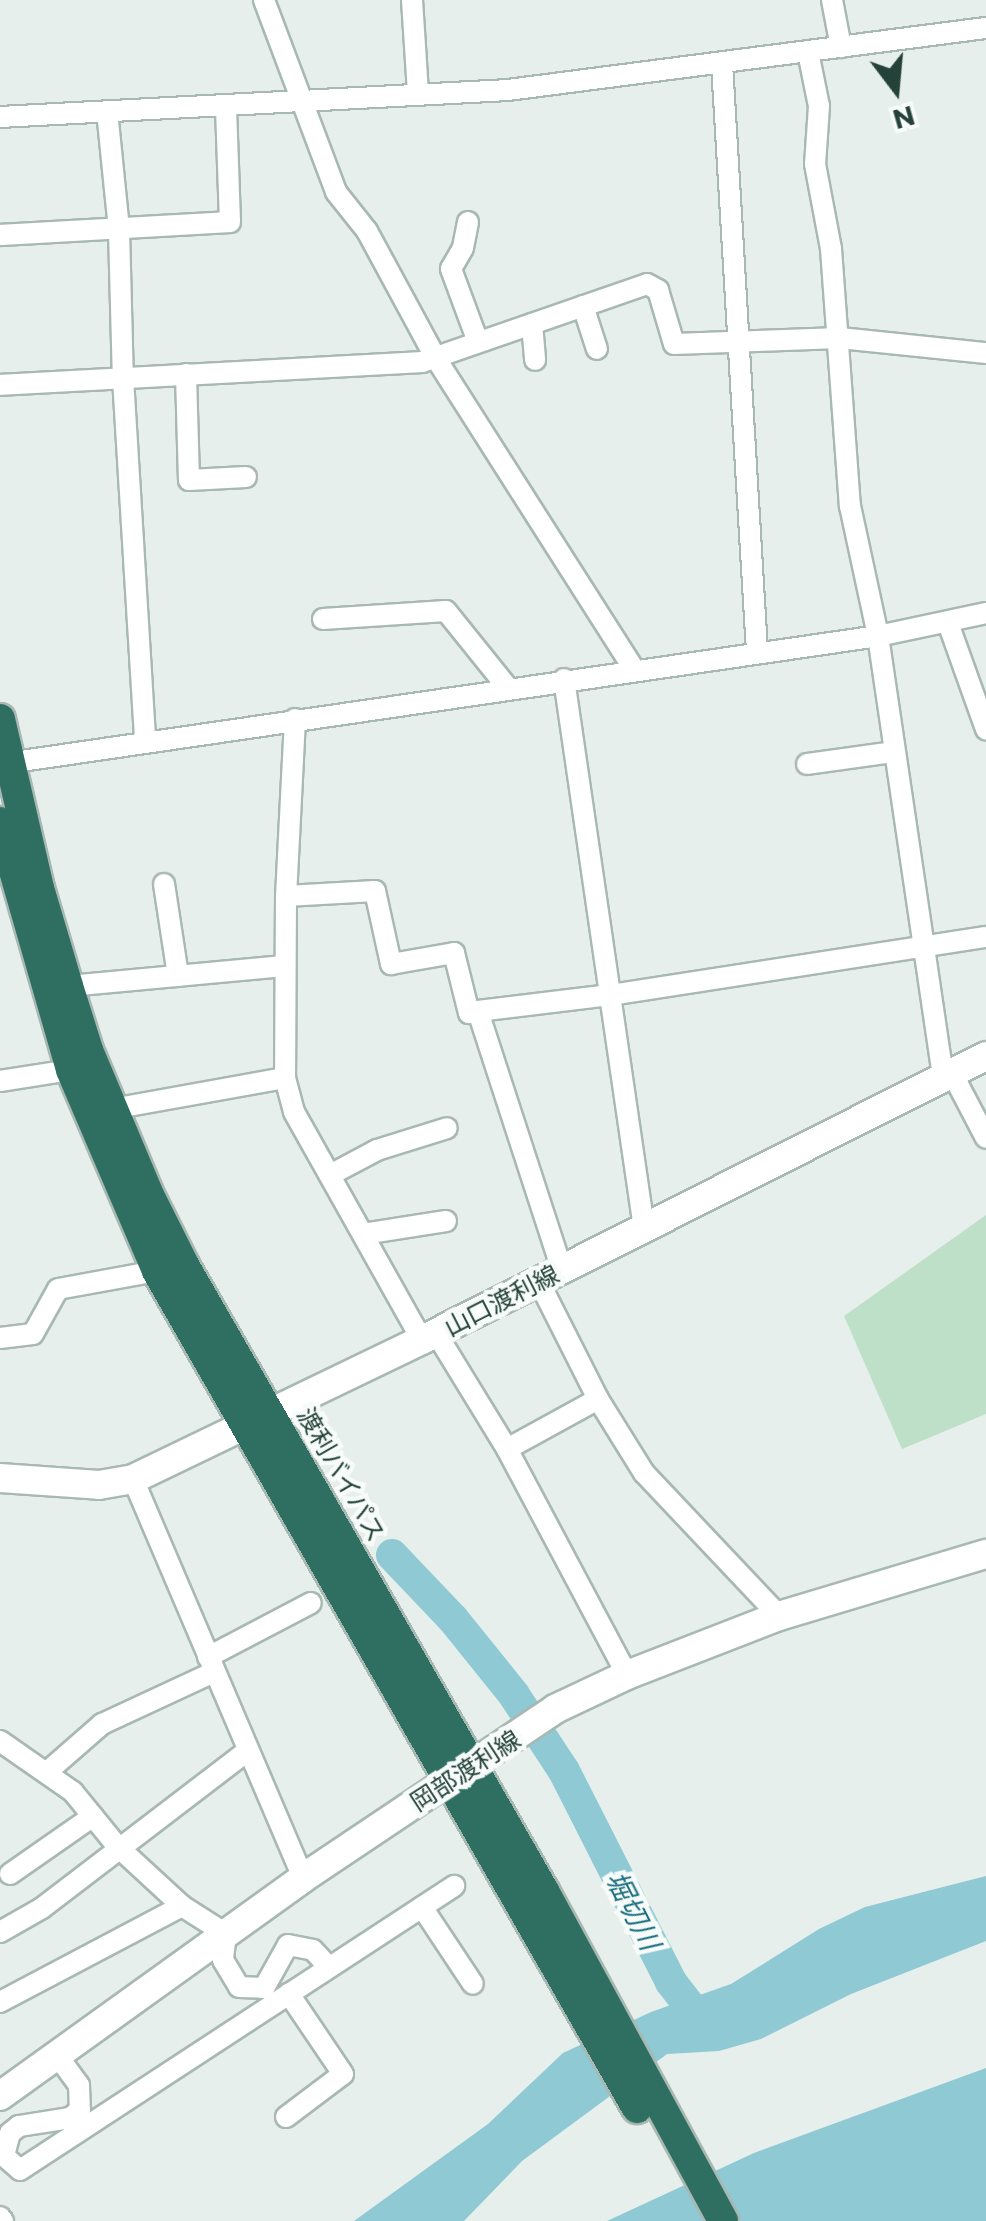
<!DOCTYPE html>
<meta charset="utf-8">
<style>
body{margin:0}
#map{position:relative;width:986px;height:2221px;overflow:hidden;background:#e6efeb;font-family:Commissioner,"Noto Sans JP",sans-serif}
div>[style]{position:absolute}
.green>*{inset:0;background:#bfe0c8}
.water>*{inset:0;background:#8ec9d4}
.river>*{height:32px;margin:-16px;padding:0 16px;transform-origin:16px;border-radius:16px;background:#8ec9d4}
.roads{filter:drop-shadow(2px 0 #a8b8b2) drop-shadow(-2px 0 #a8b8b2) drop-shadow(0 2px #a8b8b2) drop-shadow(0 -2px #a8b8b2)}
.street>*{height:20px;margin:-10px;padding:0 10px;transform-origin:10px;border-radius:10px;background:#fff}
.secondary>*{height:28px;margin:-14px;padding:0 14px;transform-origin:14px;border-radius:14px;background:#fff}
.highway>*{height:30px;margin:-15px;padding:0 15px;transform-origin:15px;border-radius:15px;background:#2f6f62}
span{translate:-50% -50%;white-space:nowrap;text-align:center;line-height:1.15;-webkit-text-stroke:9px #f7fbf9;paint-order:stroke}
.street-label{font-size:25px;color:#24423a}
.water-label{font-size:28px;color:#1c6f80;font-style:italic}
.north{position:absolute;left:846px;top:40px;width:100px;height:100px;-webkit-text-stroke:8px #f7fbf9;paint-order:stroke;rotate:164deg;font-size:28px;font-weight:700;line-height:40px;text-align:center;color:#24423a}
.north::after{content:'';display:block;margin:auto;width:35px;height:45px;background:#24423a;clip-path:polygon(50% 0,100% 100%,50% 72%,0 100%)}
</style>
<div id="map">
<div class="green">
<div style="clip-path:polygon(986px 1215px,986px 1414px,902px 1449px,844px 1316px)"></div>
</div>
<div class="water">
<div style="clip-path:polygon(986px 1876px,986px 1941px,851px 1994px,761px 2039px,719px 2051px,667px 2054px,522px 2161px,464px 2221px,354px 2221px,488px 2124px,563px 2053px,651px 2012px,731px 1984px,819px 1929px,865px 1907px)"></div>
<div style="clip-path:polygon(986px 2068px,986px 2221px,607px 2221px,754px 2153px)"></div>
</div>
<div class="river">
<div style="left:392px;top:1555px;width:88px;rotate:46.4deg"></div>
<div style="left:453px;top:1619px;width:97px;rotate:51.2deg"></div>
<div style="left:514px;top:1695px;width:91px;rotate:56.7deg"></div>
<div style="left:564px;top:1771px;width:237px;rotate:63.1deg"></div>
<div style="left:671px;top:1982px;width:44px;rotate:52.4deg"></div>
<div style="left:698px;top:2017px;width:23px;rotate:-5deg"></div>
</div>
<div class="roads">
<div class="street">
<div style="left:264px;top:0;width:205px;rotate:69.4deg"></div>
<div style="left:336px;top:192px;width:50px;rotate:51.5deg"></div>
<div style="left:367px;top:231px;width:143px;rotate:61.6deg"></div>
<div style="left:435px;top:357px;width:372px;rotate:57.5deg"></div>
<div style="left:412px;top:0;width:94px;rotate:86.3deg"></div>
<div style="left:832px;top:0;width:48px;rotate:79.2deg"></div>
<div style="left:808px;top:52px;width:55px;rotate:78.5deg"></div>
<div style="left:819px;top:106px;width:58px;rotate:93.9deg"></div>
<div style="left:815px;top:164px;width:86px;rotate:79.3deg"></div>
<div style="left:831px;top:249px;width:258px;rotate:85.8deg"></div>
<div style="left:850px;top:506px;width:133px;rotate:77.8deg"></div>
<div style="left:878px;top:636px;width:110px;rotate:-12deg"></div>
<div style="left:722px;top:64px;width:589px;rotate:86.59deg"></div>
<div style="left:107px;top:111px;width:120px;rotate:84.2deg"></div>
<div style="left:119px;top:230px;width:148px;rotate:88.5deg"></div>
<div style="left:123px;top:378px;width:363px;rotate:86.5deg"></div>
<div style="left:0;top:117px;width:509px;rotate:-3.04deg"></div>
<div style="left:508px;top:90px;width:482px;rotate:-7.4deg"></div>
<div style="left:468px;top:222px;width:26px;rotate:101deg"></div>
<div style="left:463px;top:248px;width:24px;rotate:120deg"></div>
<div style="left:451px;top:269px;width:78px;rotate:69.7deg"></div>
<div style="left:0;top:235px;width:230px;rotate:-3.2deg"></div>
<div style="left:230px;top:222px;width:116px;rotate:-92deg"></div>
<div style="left:583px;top:306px;width:45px;rotate:72deg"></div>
<div style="left:532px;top:324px;width:36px;rotate:85deg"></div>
<div style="left:186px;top:374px;width:106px;rotate:88.4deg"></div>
<div style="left:189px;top:480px;width:57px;rotate:-3deg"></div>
<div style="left:0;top:385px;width:423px;rotate:-3.1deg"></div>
<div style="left:422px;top:362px;width:238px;rotate:-19.1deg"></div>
<div style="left:647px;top:284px;width:13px;rotate:29deg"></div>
<div style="left:658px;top:290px;width:56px;rotate:73.5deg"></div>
<div style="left:674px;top:344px;width:166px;rotate:-2.1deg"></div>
<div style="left:840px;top:338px;width:147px;rotate:5.9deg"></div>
<div style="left:323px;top:619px;width:123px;rotate:-3.7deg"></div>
<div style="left:446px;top:611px;width:97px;rotate:51.2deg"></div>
<div style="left:948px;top:623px;width:113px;rotate:70.3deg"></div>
<div style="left:564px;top:679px;width:319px;rotate:81.7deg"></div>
<div style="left:610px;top:995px;width:380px;rotate:-8.8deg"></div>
<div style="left:295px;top:719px;width:177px;rotate:92.9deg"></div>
<div style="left:286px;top:896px;width:89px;rotate:-3.2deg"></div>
<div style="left:375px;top:891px;width:75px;rotate:77.6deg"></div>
<div style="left:391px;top:964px;width:64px;rotate:-9.9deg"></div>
<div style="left:454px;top:953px;width:62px;rotate:76deg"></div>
<div style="left:469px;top:1013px;width:9px;rotate:-13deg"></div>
<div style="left:1px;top:764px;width:886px;rotate:-8.3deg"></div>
<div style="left:878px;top:636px;width:447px;rotate:81.6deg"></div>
<div style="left:807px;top:764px;width:87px;rotate:-7.9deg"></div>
<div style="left:164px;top:884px;width:93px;rotate:81.3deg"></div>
<div style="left:286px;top:896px;width:182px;rotate:90.3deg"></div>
<div style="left:285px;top:1078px;width:35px;rotate:75deg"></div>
<div style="left:294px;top:1112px;width:261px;rotate:60.7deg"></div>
<div style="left:68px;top:986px;width:215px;rotate:-5.3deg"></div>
<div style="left:952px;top:1073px;width:73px;rotate:62.4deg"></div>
<div style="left:0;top:1081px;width:72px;rotate:-8.8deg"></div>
<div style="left:112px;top:1109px;width:176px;rotate:-10.2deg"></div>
<div style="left:330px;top:1175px;width:53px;rotate:-28deg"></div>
<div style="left:377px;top:1150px;width:73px;rotate:-17.4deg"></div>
<div style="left:363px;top:1234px;width:84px;rotate:-8.9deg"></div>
<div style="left:562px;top:1270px;width:272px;rotate:-108deg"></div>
<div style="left:478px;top:1011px;width:133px;rotate:-6.9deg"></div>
<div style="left:610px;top:995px;width:235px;rotate:81.7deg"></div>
<div style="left:539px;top:1282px;width:131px;rotate:63.2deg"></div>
<div style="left:598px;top:1399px;width:87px;rotate:58.1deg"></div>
<div style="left:644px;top:1473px;width:197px;rotate:46.6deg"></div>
<div style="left:436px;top:1333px;width:136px;rotate:58.5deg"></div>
<div style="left:507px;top:1449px;width:256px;rotate:62deg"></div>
<div style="left:0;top:1338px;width:33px;rotate:-7deg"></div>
<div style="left:33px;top:1334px;width:51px;rotate:-60.9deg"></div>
<div style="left:58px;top:1289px;width:101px;rotate:-10.3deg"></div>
<div style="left:507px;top:1449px;width:104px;rotate:-28.8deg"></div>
<div style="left:133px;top:1479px;width:434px;rotate:66.9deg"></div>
<div style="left:208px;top:1657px;width:116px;rotate:-27.7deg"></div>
<div style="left:0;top:1741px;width:89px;rotate:34.9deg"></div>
<div style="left:73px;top:1792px;width:70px;rotate:50.8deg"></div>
<div style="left:117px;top:1846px;width:88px;rotate:42.7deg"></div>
<div style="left:182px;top:1906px;width:52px;rotate:32.5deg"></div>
<div style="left:226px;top:1934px;width:26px;rotate:97deg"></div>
<div style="left:223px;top:1960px;width:31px;rotate:59deg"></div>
<div style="left:239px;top:1987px;width:25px;rotate:2deg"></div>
<div style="left:264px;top:1988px;width:49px;rotate:-60.8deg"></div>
<div style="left:288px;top:1945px;width:25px;rotate:11deg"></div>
<div style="left:313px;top:1950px;width:23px;rotate:47deg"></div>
<div style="left:47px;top:1772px;width:73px;rotate:-41.1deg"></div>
<div style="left:102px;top:1724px;width:123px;rotate:-24.9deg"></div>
<div style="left:10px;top:1874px;width:101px;rotate:-34.9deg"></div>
<div style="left:422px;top:1907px;width:92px;rotate:56.5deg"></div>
<div style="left:0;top:1932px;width:48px;rotate:-29.7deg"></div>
<div style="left:42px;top:1908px;width:258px;rotate:-37.4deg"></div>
<div style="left:0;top:2002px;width:206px;rotate:-27.8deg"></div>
<div style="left:57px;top:2055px;width:37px;rotate:54deg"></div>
<div style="left:79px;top:2085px;width:25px;rotate:88deg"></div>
<div style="left:80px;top:2110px;width:13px;rotate:141deg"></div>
<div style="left:70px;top:2118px;width:52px;rotate:171.1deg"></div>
<div style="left:19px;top:2126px;width:11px;rotate:142deg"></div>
<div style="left:10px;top:2133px;width:24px;rotate:105deg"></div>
<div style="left:4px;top:2156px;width:21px;rotate:41deg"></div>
<div style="left:20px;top:2170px;width:519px;rotate:-33.2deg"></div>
<div style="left:286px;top:2117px;width:71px;rotate:-37deg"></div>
<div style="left:343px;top:2074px;width:97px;rotate:-124deg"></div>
<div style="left:0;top:2217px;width:5px;rotate:53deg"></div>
</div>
<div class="secondary">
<div style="left:0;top:1478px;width:99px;rotate:4deg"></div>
<div style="left:99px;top:1485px;width:35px;rotate:-10deg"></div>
<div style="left:133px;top:1479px;width:321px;rotate:-25.7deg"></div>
<div style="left:422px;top:1340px;width:631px;rotate:-26.73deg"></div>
<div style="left:0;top:2096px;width:373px;rotate:-35.7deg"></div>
<div style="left:303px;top:1878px;width:303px;rotate:-33.8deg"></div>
<div style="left:555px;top:1709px;width:80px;rotate:-25.3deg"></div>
<div style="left:627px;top:1675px;width:163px;rotate:-21.2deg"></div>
<div style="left:779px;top:1616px;width:216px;rotate:-16.7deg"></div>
</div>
<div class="highway">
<div style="left:0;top:719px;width:173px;rotate:77deg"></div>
<div style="left:39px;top:888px;width:102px;rotate:73.5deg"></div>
<div style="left:68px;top:986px;width:67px;rotate:72.6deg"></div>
<div style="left:88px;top:1050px;width:155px;rotate:67.2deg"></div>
<div style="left:148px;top:1193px;width:80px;rotate:63.4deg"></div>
<div style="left:184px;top:1265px;width:722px;rotate:60.1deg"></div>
<div style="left:544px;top:1891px;width:375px;rotate:61.5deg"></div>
<div style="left:0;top:822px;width:258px;rotate:74deg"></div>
<div style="left:71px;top:1070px;width:219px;rotate:66.8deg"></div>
<div style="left:157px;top:1271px;width:965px;rotate:60.17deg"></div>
</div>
</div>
<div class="street-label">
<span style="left:501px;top:1300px;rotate:-27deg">山口渡利線</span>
<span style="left:342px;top:1474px;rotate:60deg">渡利バイパス</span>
<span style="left:465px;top:1770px;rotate:-33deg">岡部渡利線</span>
</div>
<div class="water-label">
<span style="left:634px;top:1910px;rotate:63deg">堀切川</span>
</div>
<div class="north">N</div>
</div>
